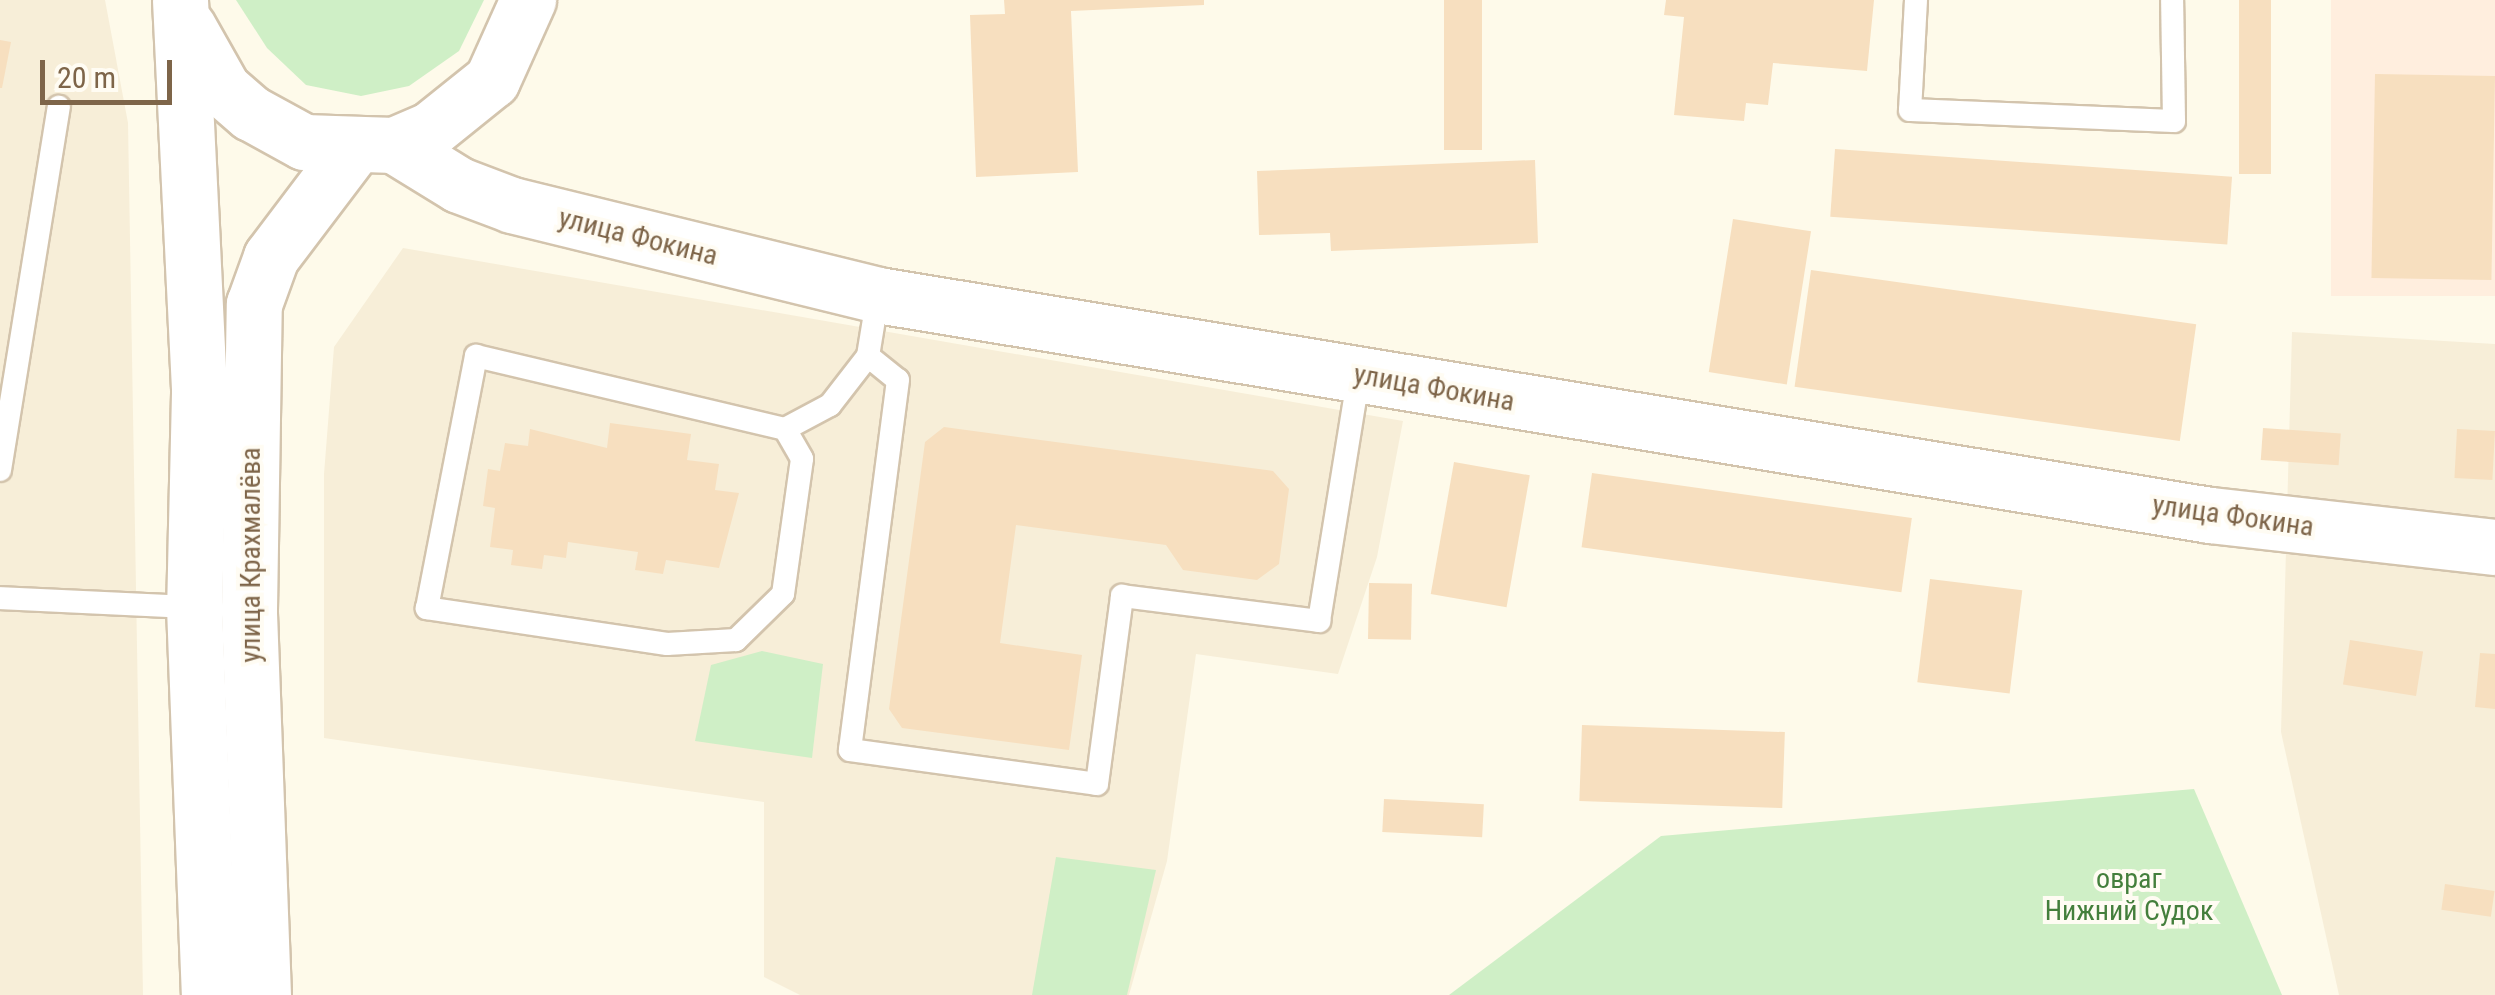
<!DOCTYPE html>
<meta charset="utf-8">
<style>
body{margin:0}
#map{position:relative;width:2495px;height:995px;overflow:hidden;background:#fefaea;font-family:"Roboto Condensed",sans-serif}
div>[style]{position:absolute}
.residential>*{inset:0;background:#f7eed8}
.commercial>*{inset:0;background:#ffeede;transform-origin:0 0}
.green>*{inset:0;background:#cfefc6}
.building>*{inset:0;background:#f7dfbf;transform-origin:0 0}
.roads{filter:drop-shadow(2px 0 #d3c4ad) drop-shadow(-2px 0 #d3c4ad) drop-shadow(0 2px #d3c4ad) drop-shadow(0 -2px #d3c4ad)}
.service>*{height:22px;margin:-11px;padding:0 11px;transform-origin:11px;border-radius:11px;background:#fff}
.secondary>*{height:55px;margin:-27.5px;padding:0 27.5px;transform-origin:27.5px;border-radius:27.5px;background:#fff}
span{translate:-50% -50%;white-space:nowrap;text-align:center;line-height:1.15;-webkit-text-stroke:8px #fffcf3;paint-order:stroke}
.street-label{font-size:28px;color:#7e6549}
.park-label{font-size:28px;color:#447f3c}
.scale{position:absolute;left:40px;top:60px;width:132px;height:45px;box-sizing:border-box;border:5px solid #7e6549;border-top:0;padding-left:12px;font-size:30px;line-height:35px;white-space:nowrap;color:#7e6549;-webkit-text-stroke:8px #fffcf3;paint-order:stroke}
</style>
<div id="map">
<div class="residential">
<div style="clip-path:polygon(0 0,105px 0,128px 123px,143px 995px,0 995px)"></div>
<div style="clip-path:polygon(403px 248px,1403px 421px,1377px 557px,1338px 674px,1196px 654px,1167px 861px,1129px 995px,800px 995px,764px 977px,764px 802px,324px 738px,324px 474px,334px 347px)"></div>
<div style="clip-path:polygon(2292px 332px,2495px 344px,2495px 995px,2339px 995px,2281px 732px)"></div>
</div>
<div class="commercial">
<div style="left:2331px;top:0;width:164px;height:296px"></div>
</div>
<div class="green">
<div style="clip-path:polygon(236px 0,484px 0,459px 51px,409px 86px,361px 96px,306px 85px,267px 48px)"></div>
<div style="clip-path:polygon(762px 651px,823px 664px,812px 758px,695px 741px,711px 665px)"></div>
<div style="clip-path:polygon(2194px 789px,2282px 995px,1449px 995px,1661px 836px)"></div>
<div style="clip-path:polygon(1056px 857px,1156px 870px,1127px 995px,1032px 995px)"></div>
</div>
<div class="building">
<div style="clip-path:polygon(1004px 0,1204px 0,1204px 5px,1071px 11px,1078px 172px,976px 177px,970px 15px,1005px 14px)"></div>
<div style="left:1444px;top:0;width:38px;height:150px"></div>
<div style="clip-path:polygon(1666px 0,1874px 0,1867px 71px,1773px 63px,1768px 105px,1746px 103px,1744px 121px,1674px 115px,1684px 17px,1664px 15px)"></div>
<div style="left:2239px;top:0;width:32px;height:174px"></div>
<div style="clip-path:polygon(0 40px,11px 42px,2px 88px,0 88px)"></div>
<div style="left:2375px;top:74px;width:120px;height:204px;rotate:1deg"></div>
<div style="left:1835px;top:149px;width:398px;height:68px;rotate:4deg"></div>
<div style="clip-path:polygon(1535px 160px,1538px 243px,1331px 251px,1330px 233px,1259px 235px,1257px 171px)"></div>
<div style="left:1733px;top:219px;width:79px;height:155px;rotate:9deg"></div>
<div style="left:1811px;top:270px;width:389px;height:118px;rotate:8deg"></div>
<div style="clip-path:polygon(610px 423px,691px 434px,687px 460px,719px 464px,715px 490px,739px 493px,719px 568px,666px 560px,663px 574px,635px 570px,638px 552px,568px 542px,566px 558px,544px 555px,542px 569px,511px 565px,513px 550px,490px 547px,495px 508px,483px 506px,488px 469px,500px 471px,505px 443px,528px 446px,530px 429px,607px 448px)"></div>
<div style="clip-path:polygon(944px 427px,1273px 471px,1289px 489px,1279px 564px,1257px 580px,1183px 570px,1166px 545px,1016px 525px,1000px 643px,1082px 655px,1069px 750px,902px 728px,889px 709px,925px 442px)"></div>
<div style="left:2263px;top:428px;width:78px;height:32px;rotate:4deg"></div>
<div style="left:2457px;top:429px;width:38px;height:49px;rotate:3deg"></div>
<div style="left:1454px;top:462px;width:77px;height:134px;rotate:10deg"></div>
<div style="left:1592px;top:473px;width:323px;height:75px;rotate:8deg"></div>
<div style="left:1930px;top:579px;width:93px;height:104px;rotate:7deg"></div>
<div style="left:1369px;top:583px;width:43px;height:56px;rotate:1deg"></div>
<div style="left:2350px;top:640px;width:74px;height:45px;rotate:9deg"></div>
<div style="clip-path:polygon(2480px 653px,2495px 654px,2495px 709px,2475px 707px)"></div>
<div style="left:1582px;top:725px;width:203px;height:76px;rotate:2deg"></div>
<div style="left:1384px;top:799px;width:100px;height:33px;rotate:3deg"></div>
<div style="left:2445px;top:884px;width:50px;height:26px;rotate:8deg"></div>
</div>
<div class="roads">
<div class="service">
<div style="left:1916px;top:0;width:110px;rotate:93.1deg"></div>
<div style="left:1910px;top:110px;width:264px;rotate:2.4deg"></div>
<div style="left:2174px;top:121px;width:121px;rotate:-90.9deg"></div>
<div style="left:868px;top:356px;width:38px;rotate:39deg"></div>
<div style="left:898px;top:380px;width:373px;rotate:97.4deg"></div>
<div style="left:850px;top:750px;width:249px;rotate:7.8deg"></div>
<div style="left:1097px;top:784px;width:190px;rotate:-82.4deg"></div>
<div style="left:1122px;top:596px;width:199px;rotate:7.2deg"></div>
<div style="left:1319px;top:621px;width:249px;rotate:-80.8deg"></div>
<div style="left:785px;top:429px;width:34px;rotate:60deg"></div>
<div style="left:802px;top:459px;width:136px;rotate:98deg"></div>
<div style="left:783px;top:594px;width:66px;rotate:135.6deg"></div>
<div style="left:736px;top:640px;width:69px;rotate:176.7deg"></div>
<div style="left:667px;top:644px;width:243px;rotate:-171.5deg"></div>
<div style="left:427px;top:608px;width:257px;rotate:-79deg"></div>
<div style="left:476px;top:356px;width:318px;rotate:13.3deg"></div>
<div style="left:785px;top:429px;width:51px;rotate:-28.1deg"></div>
<div style="left:830px;top:405px;width:62px;rotate:-52.2deg"></div>
<div style="left:868px;top:356px;width:62px;rotate:-80.7deg"></div>
<div style="left:0;top:470px;width:368px;rotate:-80.8deg"></div>
<div style="left:0;top:598px;width:194px;rotate:2.7deg"></div>
</div>
<div class="secondary">
<div style="left:180px;top:0;width:393px;rotate:87.2deg"></div>
<div style="left:199px;top:393px;width:214px;rotate:91.3deg"></div>
<div style="left:194px;top:607px;width:388px;rotate:87.8deg"></div>
<div style="left:188px;top:27px;width:71px;rotate:60.6deg"></div>
<div style="left:223px;top:89px;width:37px;rotate:41deg"></div>
<div style="left:251px;top:113px;width:60px;rotate:28.7deg"></div>
<div style="left:304px;top:142px;width:90px;rotate:1.9deg"></div>
<div style="left:394px;top:145px;width:40px;rotate:-23.4deg"></div>
<div style="left:431px;top:129px;width:78px;rotate:-38.8deg"></div>
<div style="left:492px;top:80px;width:88px;rotate:-65.8deg"></div>
<div style="left:394px;top:145px;width:76px;rotate:31.6deg"></div>
<div style="left:459px;top:185px;width:57px;rotate:20.7deg"></div>
<div style="left:512px;top:205px;width:377px;rotate:13.8deg"></div>
<div style="left:878px;top:295px;width:1350px;rotate:9.38deg"></div>
<div style="left:2210px;top:515px;width:287px;rotate:6.4deg"></div>
<div style="left:263px;top:995px;width:386px;rotate:-92.1deg"></div>
<div style="left:249px;top:609px;width:305px;rotate:-89.1deg"></div>
<div style="left:254px;top:304px;width:50px;rotate:-70.1deg"></div>
<div style="left:271px;top:257px;width:139px;rotate:-52.9deg"></div>
</div>
</div>
<div class="street-label">
<span style="left:638px;top:237px;rotate:14deg">улица Фокина</span>
<span style="left:1434px;top:388px;rotate:10deg">улица Фокина</span>
<span style="left:2233px;top:516px;rotate:8deg">улица Фокина</span>
<span style="left:251px;top:555px;rotate:-90deg">улица Крахмалёва</span>
</div>
<div class="park-label">
<span style="left:2129px;top:895px">овраг<br>Нижний Судок</span>
</div>
<div class="scale">20 m</div>
</div>
